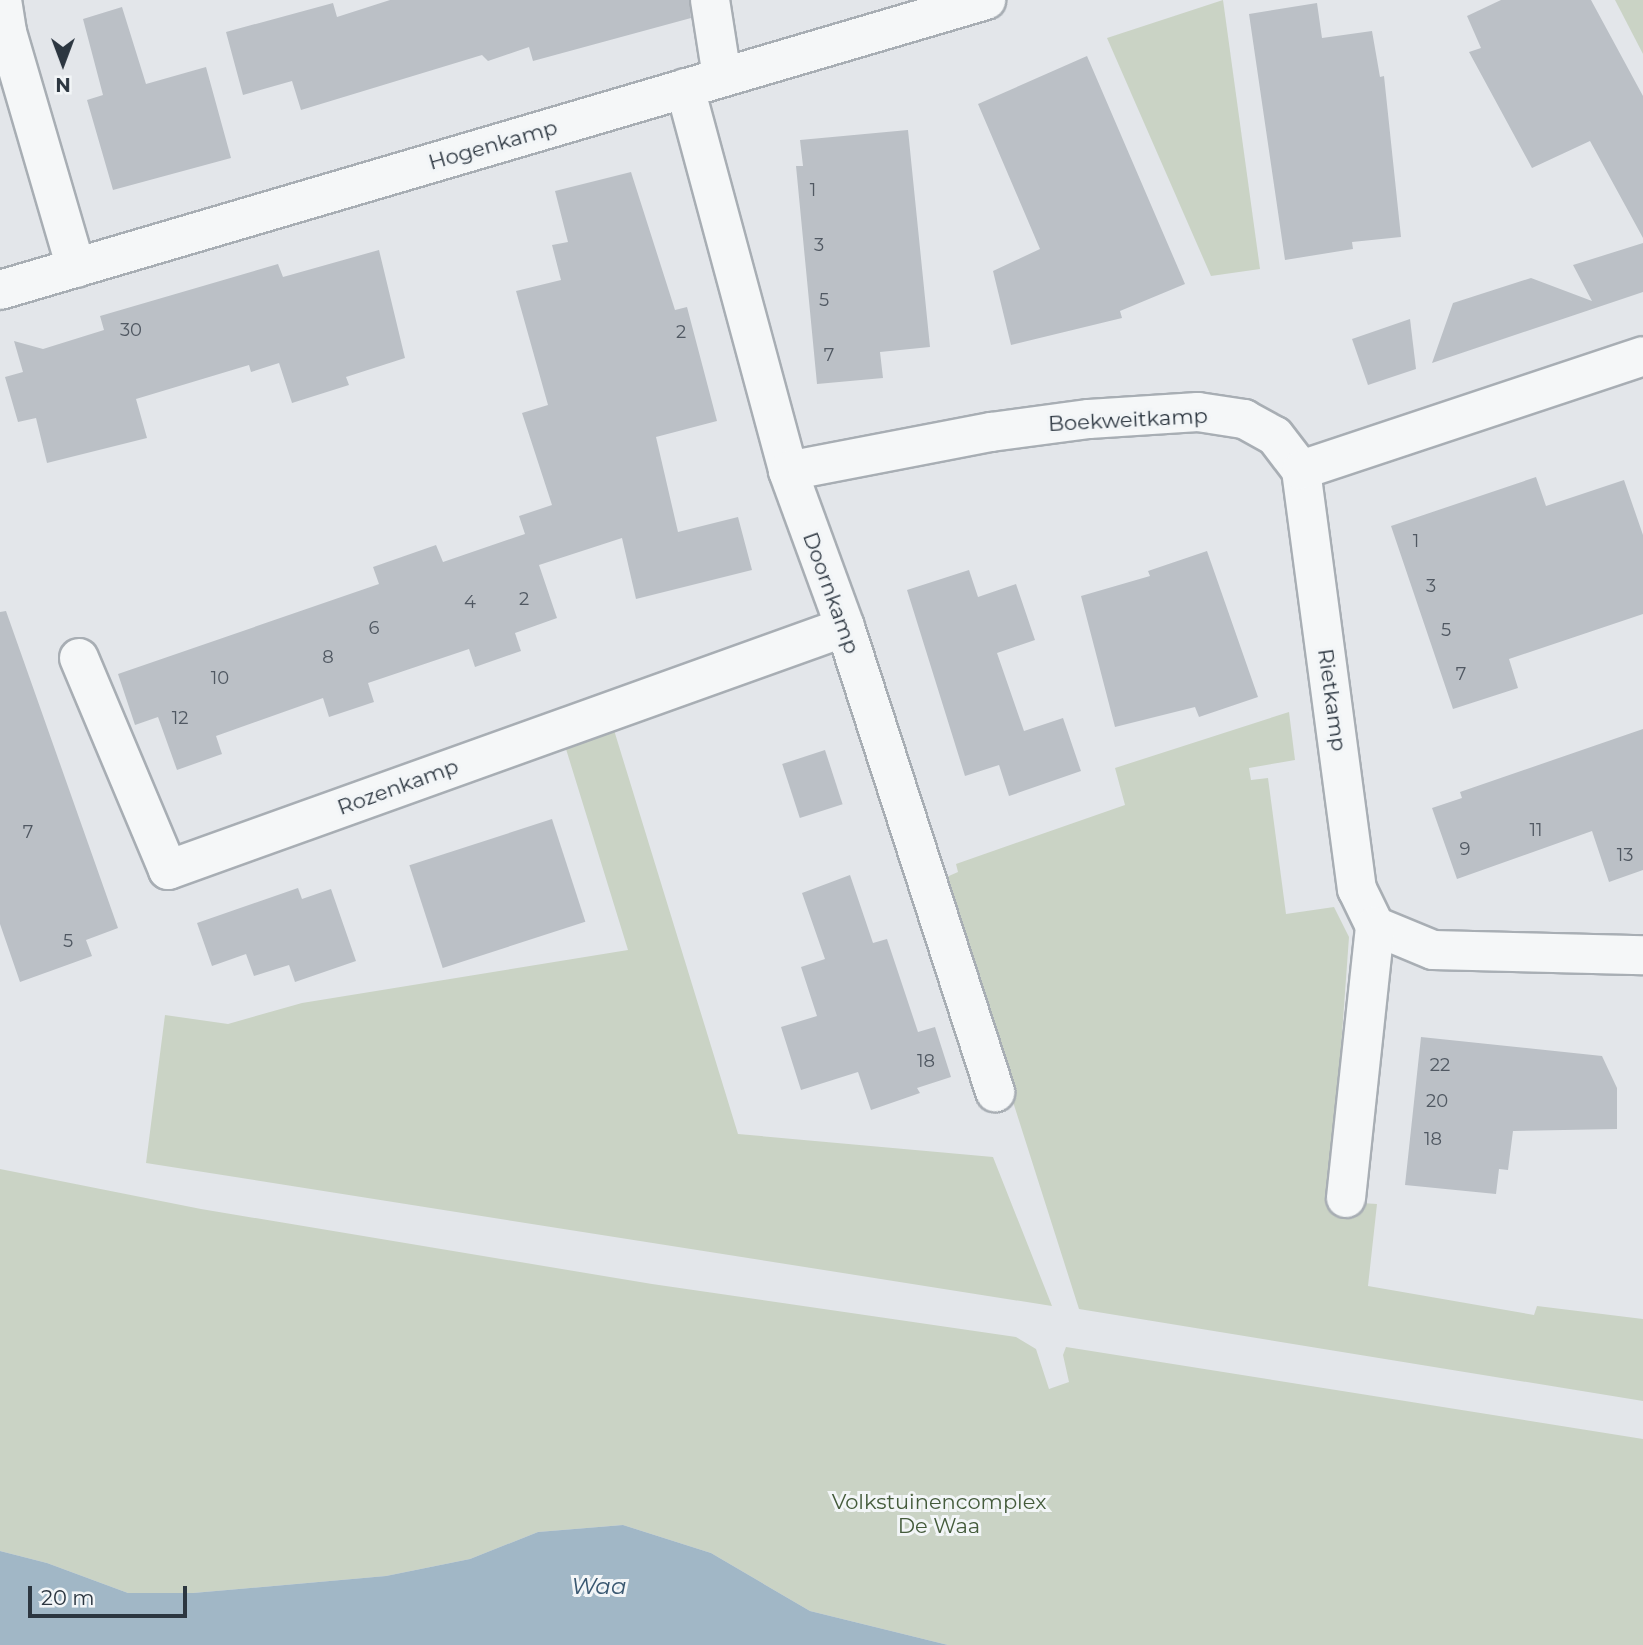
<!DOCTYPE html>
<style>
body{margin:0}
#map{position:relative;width:1643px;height:1645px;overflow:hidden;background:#e3e6ea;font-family:Montserrat,sans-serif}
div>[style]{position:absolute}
.green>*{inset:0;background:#cad3c5}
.water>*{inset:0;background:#a1b7c6}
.building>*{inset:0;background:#bbc0c6;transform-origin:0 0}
.roads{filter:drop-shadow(2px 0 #a8aeb4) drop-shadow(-2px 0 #a8aeb4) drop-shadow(0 2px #a8aeb4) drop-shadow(0 -2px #a8aeb4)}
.minor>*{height:38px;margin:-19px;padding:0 19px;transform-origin:19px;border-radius:19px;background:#f5f7f8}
span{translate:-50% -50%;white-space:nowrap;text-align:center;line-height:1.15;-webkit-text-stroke:6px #f2f5f7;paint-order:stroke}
.number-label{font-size:18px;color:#505862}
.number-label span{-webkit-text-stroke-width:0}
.street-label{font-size:21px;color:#2c3640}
.park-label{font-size:21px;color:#445b3b}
.water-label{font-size:23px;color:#3a5871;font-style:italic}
.north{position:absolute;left:28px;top:28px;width:70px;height:70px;-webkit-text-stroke:5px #f2f5f7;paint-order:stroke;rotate:180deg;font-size:19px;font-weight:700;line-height:28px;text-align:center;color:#2c3640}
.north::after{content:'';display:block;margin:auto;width:24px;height:32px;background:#2c3640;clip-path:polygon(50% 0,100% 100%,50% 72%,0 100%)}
.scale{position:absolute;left:28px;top:1586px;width:159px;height:32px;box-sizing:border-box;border:4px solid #2c3640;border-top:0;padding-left:9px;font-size:21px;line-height:24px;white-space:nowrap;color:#2c3640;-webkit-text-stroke:5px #f2f5f7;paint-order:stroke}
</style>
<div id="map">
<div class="green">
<div style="clip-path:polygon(1223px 0,1260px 269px,1211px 276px,1107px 38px)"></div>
<div style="clip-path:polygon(1615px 0,1643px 0,1643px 54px)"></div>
<div style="clip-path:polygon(1289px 712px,1295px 760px,1249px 768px,1251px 780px,1268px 778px,1286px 914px,1334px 907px,1349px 937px,1330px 1201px,1377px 1204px,1368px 1286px,1534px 1315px,1537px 1306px,1643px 1319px,1643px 1401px,1079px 1309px,942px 879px,958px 872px,956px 864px,1125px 805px,1115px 768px)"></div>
<div style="clip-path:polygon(614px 730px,738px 1134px,993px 1157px,1052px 1306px,146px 1163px,165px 1015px,228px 1024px,302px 1003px,628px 950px,566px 749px)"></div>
<div style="clip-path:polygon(0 1169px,201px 1209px,652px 1284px,1016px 1337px,1036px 1349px,1049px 1389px,1069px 1382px,1063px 1355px,1066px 1347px,1643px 1439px,1643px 1645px,948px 1645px,810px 1611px,711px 1553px,623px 1525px,538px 1532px,470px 1559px,386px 1576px,193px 1593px,128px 1593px,47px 1563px,0 1551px)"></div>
</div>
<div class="water">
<div style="clip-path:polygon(623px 1525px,711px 1553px,810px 1611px,948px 1645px,0 1645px,0 1551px,47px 1563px,128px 1593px,193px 1593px,386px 1576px,470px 1559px,538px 1532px)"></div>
</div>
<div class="building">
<div style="clip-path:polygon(390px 0,689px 0,691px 18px,533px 61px,529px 47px,488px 61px,482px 55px,301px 110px,292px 81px,243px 95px,226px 32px,333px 3px,337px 17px)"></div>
<div style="clip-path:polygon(1501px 0,1591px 0,1643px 96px,1643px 238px,1590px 141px,1532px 168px,1469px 52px,1481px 48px,1467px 16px)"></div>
<div style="clip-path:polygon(1317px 3px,1322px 38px,1372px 31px,1380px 77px,1384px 76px,1401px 237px,1352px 242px,1353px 249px,1285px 260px,1249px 14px)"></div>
<div style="clip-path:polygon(122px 7px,146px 84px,206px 67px,231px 158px,113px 190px,87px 100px,103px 95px,83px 19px)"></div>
<div style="clip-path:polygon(1087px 56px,1185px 284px,1120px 311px,1122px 318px,1011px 345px,993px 271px,1040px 249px,978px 104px)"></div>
<div style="clip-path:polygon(908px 130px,930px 347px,880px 352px,883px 378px,817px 384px,796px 166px,803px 166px,800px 140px)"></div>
<div style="clip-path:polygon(631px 172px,675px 310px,687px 307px,717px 421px,656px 437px,678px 532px,738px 517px,752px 570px,636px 599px,622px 538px,539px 565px,557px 618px,515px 633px,521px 651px,475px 667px,469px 649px,368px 683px,374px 702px,329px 717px,323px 698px,216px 736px,222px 754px,177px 770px,158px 717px,135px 725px,118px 674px,379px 584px,373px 567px,436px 545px,443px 562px,525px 534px,519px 516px,552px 505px,522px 413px,548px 405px,516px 291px,561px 280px,552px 245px,568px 242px,555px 191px)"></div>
<div style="clip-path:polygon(1643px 243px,1643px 292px,1432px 363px,1453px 303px,1531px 278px,1592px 301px,1573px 265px)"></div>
<div style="clip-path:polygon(379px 250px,405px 358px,346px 377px,349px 385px,292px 403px,279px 363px,251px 372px,249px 365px,136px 399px,147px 438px,47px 463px,36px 418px,18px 422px,5px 377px,23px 372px,14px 341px,43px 349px,104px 330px,100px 316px,278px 264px,283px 277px)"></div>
<div style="clip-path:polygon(1410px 319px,1416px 369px,1368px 385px,1352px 339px)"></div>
<div style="clip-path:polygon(1536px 477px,1546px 506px,1624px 480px,1643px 535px,1643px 614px,1509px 659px,1518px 688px,1453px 709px,1391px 526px)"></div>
<div style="clip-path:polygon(1207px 551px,1258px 697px,1199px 717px,1195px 707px,1115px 727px,1081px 596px,1150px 576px,1148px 571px)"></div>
<div style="clip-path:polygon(969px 570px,978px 597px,1016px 584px,1035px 640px,997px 653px,1024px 731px,1063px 718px,1081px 771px,1009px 796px,999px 765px,965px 776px,907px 590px)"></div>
<div style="clip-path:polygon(6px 611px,118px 928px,86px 940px,92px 956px,20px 982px,0 924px,0 612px)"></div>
<div style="clip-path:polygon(1643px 729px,1643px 870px,1609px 882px,1592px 831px,1457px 879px,1432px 808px,1462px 798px,1460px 792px)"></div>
<div style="left:825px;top:750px;width:57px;height:45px;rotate:72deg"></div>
<div style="left:552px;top:819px;width:108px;height:150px;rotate:72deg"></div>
<div style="clip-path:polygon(850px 875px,873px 943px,887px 939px,918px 1032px,935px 1027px,951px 1077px,917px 1088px,920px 1093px,871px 1110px,858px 1072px,801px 1090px,781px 1027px,817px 1016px,801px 967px,825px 959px,802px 893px)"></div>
<div style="clip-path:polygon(298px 888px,302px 899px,331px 889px,356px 961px,295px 982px,289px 965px,254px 976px,246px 954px,212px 966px,197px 923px)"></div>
<div style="clip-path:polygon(1421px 1037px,1602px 1056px,1617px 1088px,1617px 1129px,1513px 1131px,1508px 1170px,1499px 1169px,1496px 1194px,1405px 1185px)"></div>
</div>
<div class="roads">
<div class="minor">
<div style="left:2px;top:0;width:32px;rotate:81deg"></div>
<div style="left:7px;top:32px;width:246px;rotate:73.7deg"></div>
<div style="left:710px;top:0;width:78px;rotate:81.1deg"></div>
<div style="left:685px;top:88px;width:397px;rotate:74.9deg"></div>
<div style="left:788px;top:471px;width:166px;rotate:69.9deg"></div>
<div style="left:845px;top:627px;width:489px;rotate:72.1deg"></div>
<div style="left:0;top:290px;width:1028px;rotate:-16.39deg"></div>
<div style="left:1301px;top:470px;width:423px;rotate:82.4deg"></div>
<div style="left:1357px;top:889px;width:41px;rotate:64.1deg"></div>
<div style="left:1375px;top:926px;width:63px;rotate:22.5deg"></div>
<div style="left:1433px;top:950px;width:210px;rotate:1.4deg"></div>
<div style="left:788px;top:471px;width:207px;rotate:-10.9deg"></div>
<div style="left:991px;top:432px;width:99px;rotate:-7.6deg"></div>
<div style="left:1089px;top:419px;width:109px;rotate:-3.7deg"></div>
<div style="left:1198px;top:412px;width:47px;rotate:8.7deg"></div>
<div style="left:1244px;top:419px;width:35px;rotate:29deg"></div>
<div style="left:1275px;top:436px;width:43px;rotate:52.6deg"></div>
<div style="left:1301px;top:470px;width:360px;rotate:-18.4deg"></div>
<div style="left:79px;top:658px;width:230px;rotate:67.2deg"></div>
<div style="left:168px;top:870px;width:719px;rotate:-19.74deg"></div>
<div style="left:1346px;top:1198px;width:274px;rotate:-83.9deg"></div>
</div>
</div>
<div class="number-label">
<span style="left:813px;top:190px">1</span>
<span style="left:819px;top:245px">3</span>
<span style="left:824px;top:300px">5</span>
<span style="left:131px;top:330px">30</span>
<span style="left:681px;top:332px">2</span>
<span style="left:829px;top:355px">7</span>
<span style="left:1416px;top:541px">1</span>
<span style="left:1431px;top:586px">3</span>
<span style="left:524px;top:599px">2</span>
<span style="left:470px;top:602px">4</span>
<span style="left:374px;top:628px">6</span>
<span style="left:1446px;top:630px">5</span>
<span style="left:328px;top:657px">8</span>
<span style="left:1461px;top:674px">7</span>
<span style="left:220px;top:678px">10</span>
<span style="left:180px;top:718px">12</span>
<span style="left:1536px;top:830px">11</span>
<span style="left:28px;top:832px">7</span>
<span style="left:1465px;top:849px">9</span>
<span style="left:1625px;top:855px">13</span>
<span style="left:68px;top:941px">5</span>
<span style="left:926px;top:1061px">18</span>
<span style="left:1440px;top:1065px">22</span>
<span style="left:1437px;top:1101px">20</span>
<span style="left:1433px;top:1139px">18</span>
</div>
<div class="street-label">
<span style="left:493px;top:145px;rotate:-16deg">Hogenkamp</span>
<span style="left:1128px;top:420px;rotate:-3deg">Boekweitkamp</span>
<span style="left:831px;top:593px;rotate:70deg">Doornkamp</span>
<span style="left:1332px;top:700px;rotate:82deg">Rietkamp</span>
<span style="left:398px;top:787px;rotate:-20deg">Rozenkamp</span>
</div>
<div class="park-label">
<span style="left:939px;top:1514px">Volkstuinencomplex<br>De Waa</span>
</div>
<div class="water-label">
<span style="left:599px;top:1586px">Waa</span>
</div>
<div class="north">N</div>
<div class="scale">20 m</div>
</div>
